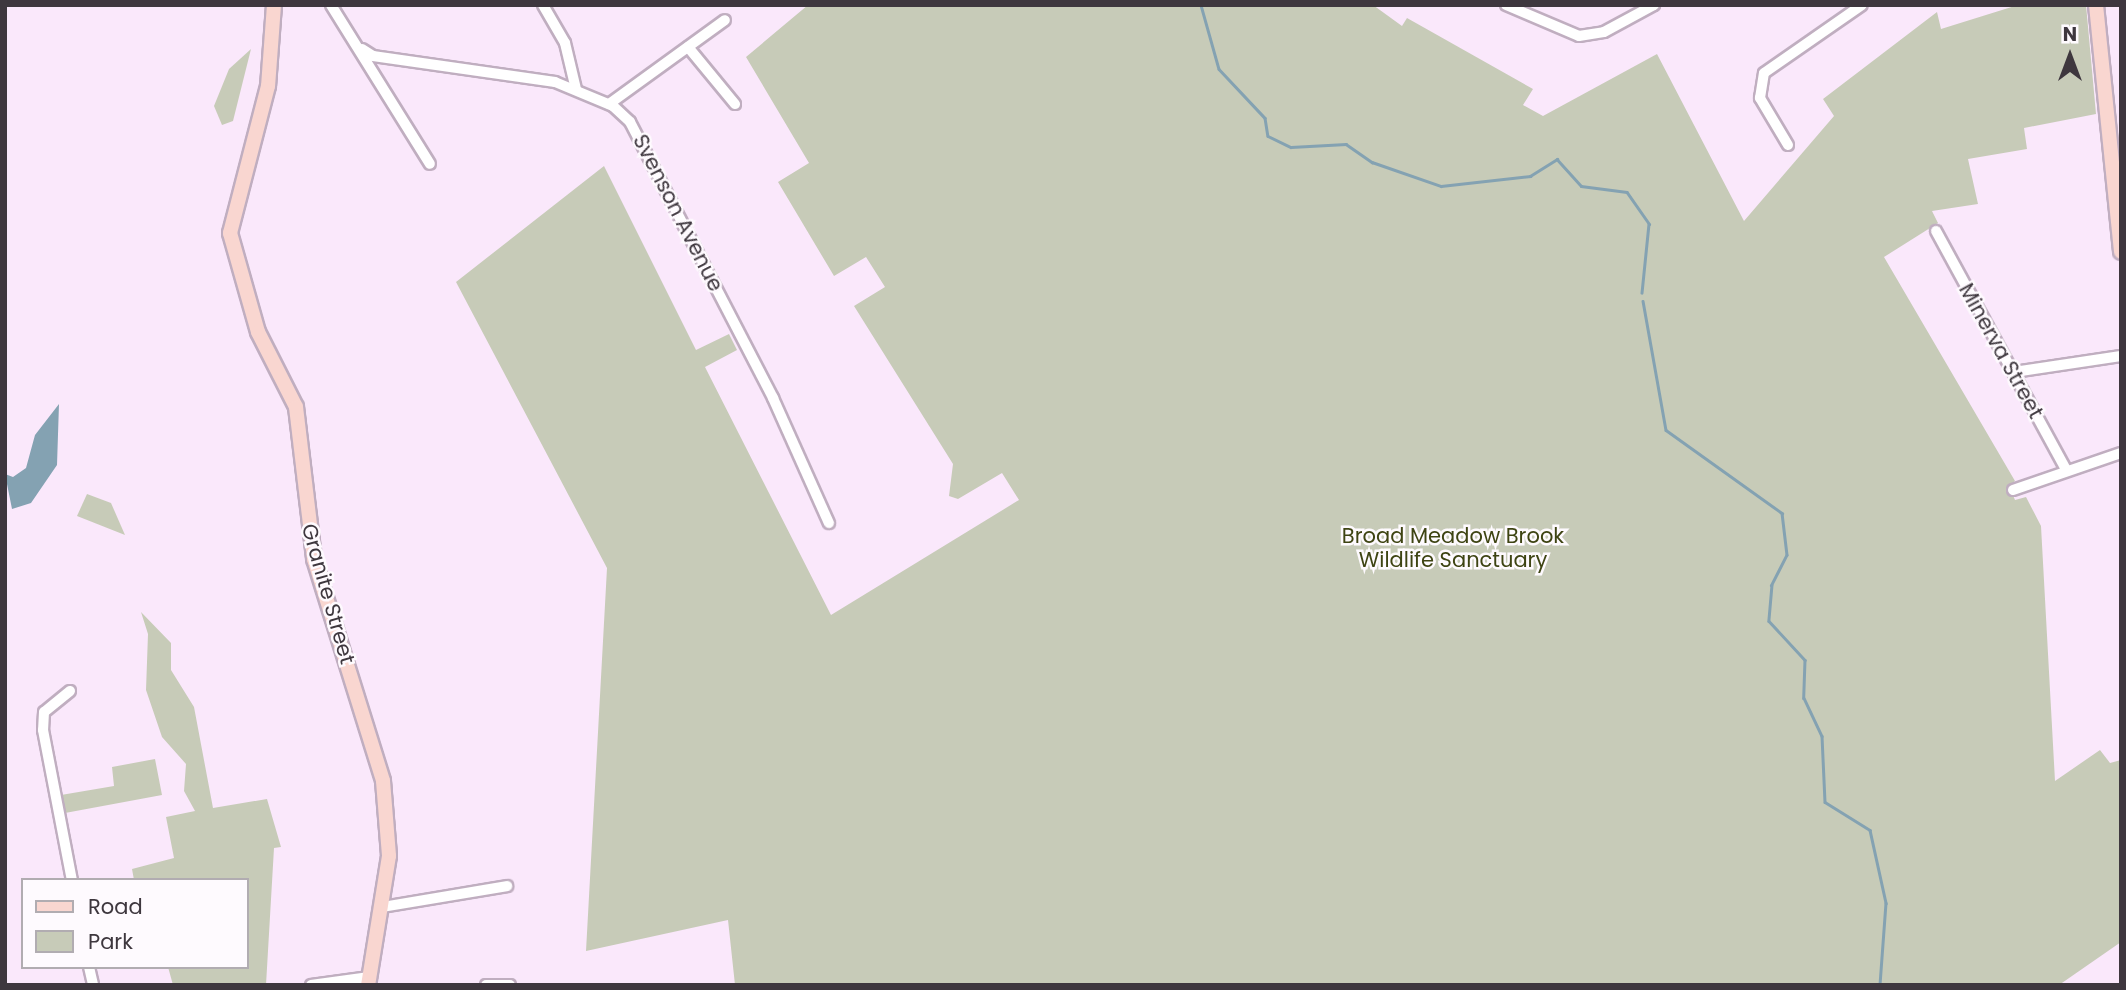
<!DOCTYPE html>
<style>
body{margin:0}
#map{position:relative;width:2126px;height:990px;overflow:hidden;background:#fae8fb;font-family:Poppins,sans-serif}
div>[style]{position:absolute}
.green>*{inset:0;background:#c7cbb8}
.water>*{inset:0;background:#84a2b2}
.stream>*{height:2.5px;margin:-1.25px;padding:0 1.25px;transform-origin:1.25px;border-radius:1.25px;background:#84a2b2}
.roads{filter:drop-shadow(2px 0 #c0aec0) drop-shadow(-2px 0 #c0aec0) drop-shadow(0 2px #c0aec0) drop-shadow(0 -2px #c0aec0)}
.street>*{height:10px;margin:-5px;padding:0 5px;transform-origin:5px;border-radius:5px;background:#fff}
.secondary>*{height:14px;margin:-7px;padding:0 7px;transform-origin:7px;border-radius:7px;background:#f9d6d0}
span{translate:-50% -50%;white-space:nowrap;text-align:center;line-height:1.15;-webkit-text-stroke:5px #fefafe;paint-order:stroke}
.street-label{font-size:21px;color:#3e373e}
.park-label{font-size:21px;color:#3e4413}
.frame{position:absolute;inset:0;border:7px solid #3e373e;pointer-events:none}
.legend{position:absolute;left:21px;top:878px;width:228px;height:91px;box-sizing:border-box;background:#fefafe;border:2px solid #b1acb1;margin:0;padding:9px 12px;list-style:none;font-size:21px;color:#3e373e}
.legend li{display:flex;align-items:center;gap:14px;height:35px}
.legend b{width:35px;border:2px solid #b1acb1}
.north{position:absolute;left:2035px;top:21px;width:70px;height:70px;-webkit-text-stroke:5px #fefafe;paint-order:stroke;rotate:0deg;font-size:19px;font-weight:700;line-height:28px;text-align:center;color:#3e373e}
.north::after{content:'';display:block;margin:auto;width:24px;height:32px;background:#3e373e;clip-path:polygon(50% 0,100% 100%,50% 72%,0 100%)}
</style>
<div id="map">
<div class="green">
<div style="clip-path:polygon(808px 5px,1373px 5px,1402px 26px,1407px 18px,1533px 89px,1523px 105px,1543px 116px,1657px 54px,1744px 221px,1834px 116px,1823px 99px,1937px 12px,1941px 29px,2018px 5px,2086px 5px,2096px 114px,2024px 128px,2027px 149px,1968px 159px,1978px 204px,1932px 211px,1938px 223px,1884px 257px,2015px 481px,2009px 486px,2015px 500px,2026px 497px,2041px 526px,2055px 781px,2100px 750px,2110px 763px,2121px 760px,2121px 942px,2059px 985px,735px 985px,728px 920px,586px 951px,607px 568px,456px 282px,604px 166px,696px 350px,729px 334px,737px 350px,705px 367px,831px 615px,1019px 500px,1002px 473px,958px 499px,949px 496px,953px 464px,854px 306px,885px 287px,866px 257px,834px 276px,778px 182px,809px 163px,746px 57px)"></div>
<div style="clip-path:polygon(251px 49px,233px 121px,222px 125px,214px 106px,229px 69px)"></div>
<div style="clip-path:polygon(87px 494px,111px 503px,125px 535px,77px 516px)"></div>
<div style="clip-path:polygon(141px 612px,171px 643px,171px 670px,194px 707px,213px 808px,267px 799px,281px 847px,274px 848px,266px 985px,173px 985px,168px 967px,247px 967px,247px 880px,134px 880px,132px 869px,174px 858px,166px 817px,195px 811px,184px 791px,186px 764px,162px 737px,146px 690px,148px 634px)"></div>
<div style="clip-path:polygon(155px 759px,162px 795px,65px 813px,61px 795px,114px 786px,112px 767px)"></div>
</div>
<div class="water">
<div style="clip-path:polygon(59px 404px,57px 465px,31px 503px,12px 509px,5px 474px,13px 477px,26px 468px,35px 435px)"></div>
</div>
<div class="stream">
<div style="left:1201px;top:5px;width:66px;rotate:74.3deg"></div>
<div style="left:1219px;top:69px;width:67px;rotate:46.8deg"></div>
<div style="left:1265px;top:118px;width:18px;rotate:81deg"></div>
<div style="left:1268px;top:136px;width:25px;rotate:26deg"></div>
<div style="left:1291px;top:147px;width:55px;rotate:-3.1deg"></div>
<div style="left:1346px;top:144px;width:32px;rotate:35deg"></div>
<div style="left:1372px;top:162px;width:73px;rotate:19.2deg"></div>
<div style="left:1441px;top:186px;width:90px;rotate:-6.4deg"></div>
<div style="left:1530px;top:176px;width:32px;rotate:-32deg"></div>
<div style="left:1557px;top:159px;width:36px;rotate:48deg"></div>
<div style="left:1581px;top:186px;width:46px;rotate:7.4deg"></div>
<div style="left:1627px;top:192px;width:39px;rotate:55deg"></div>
<div style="left:1649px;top:224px;width:69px;rotate:95.8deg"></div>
<div style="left:1643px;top:301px;width:131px;rotate:79.9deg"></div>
<div style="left:1666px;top:430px;width:143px;rotate:35.6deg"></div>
<div style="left:1782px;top:513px;width:42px;rotate:83.2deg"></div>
<div style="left:1787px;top:555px;width:34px;rotate:117deg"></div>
<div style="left:1772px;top:585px;width:36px;rotate:95deg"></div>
<div style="left:1769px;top:621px;width:53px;rotate:47.3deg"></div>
<div style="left:1805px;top:660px;width:38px;rotate:92deg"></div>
<div style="left:1804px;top:698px;width:42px;rotate:64.7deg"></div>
<div style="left:1822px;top:736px;width:66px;rotate:87.4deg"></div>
<div style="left:1825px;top:802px;width:53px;rotate:31.9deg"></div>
<div style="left:1870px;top:830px;width:75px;rotate:77.6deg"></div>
<div style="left:1886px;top:903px;width:82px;rotate:94.2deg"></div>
</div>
<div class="roads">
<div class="street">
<div style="left:331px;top:5px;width:187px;rotate:58.1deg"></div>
<div style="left:543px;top:5px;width:44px;rotate:59.9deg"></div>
<div style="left:565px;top:43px;width:47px;rotate:76.6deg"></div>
<div style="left:1506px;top:5px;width:79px;rotate:23deg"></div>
<div style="left:1579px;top:36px;width:25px;rotate:-9deg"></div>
<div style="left:1604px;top:32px;width:57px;rotate:-28.4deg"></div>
<div style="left:688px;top:47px;width:74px;rotate:50.5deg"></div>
<div style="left:362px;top:49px;width:13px;rotate:32deg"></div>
<div style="left:373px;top:56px;width:184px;rotate:8.1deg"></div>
<div style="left:555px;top:82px;width:63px;rotate:22.5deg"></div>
<div style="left:613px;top:106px;width:23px;rotate:43deg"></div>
<div style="left:630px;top:122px;width:311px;rotate:62.6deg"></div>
<div style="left:773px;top:398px;width:137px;rotate:65.9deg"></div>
<div style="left:609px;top:104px;width:143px;rotate:-35.9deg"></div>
<div style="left:1788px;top:145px;width:55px;rotate:-120.8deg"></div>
<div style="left:1760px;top:98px;width:25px;rotate:-81deg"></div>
<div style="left:1764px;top:73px;width:119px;rotate:-34.8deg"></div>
<div style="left:1936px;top:231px;width:273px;rotate:61.4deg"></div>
<div style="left:2014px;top:372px;width:108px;rotate:-8.5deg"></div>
<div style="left:2013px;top:490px;width:114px;rotate:-18.9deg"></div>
<div style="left:70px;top:691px;width:33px;rotate:141deg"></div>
<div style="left:44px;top:712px;width:18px;rotate:93deg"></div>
<div style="left:43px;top:730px;width:153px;rotate:79.1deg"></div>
<div style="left:382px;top:907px;width:127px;rotate:-9.5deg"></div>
<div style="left:89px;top:967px;width:18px;rotate:77deg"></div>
<div style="left:311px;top:985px;width:59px;rotate:-7.9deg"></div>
<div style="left:486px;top:985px;width:24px"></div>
</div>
<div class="secondary">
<div style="left:274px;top:5px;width:81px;rotate:94.2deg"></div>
<div style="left:268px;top:86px;width:152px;rotate:104.5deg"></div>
<div style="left:230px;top:233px;width:103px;rotate:74.2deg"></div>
<div style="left:258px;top:332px;width:84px;rotate:63.1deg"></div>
<div style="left:296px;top:407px;width:153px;rotate:83.2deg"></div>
<div style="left:314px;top:559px;width:232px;rotate:72.7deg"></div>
<div style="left:383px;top:781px;width:75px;rotate:85.4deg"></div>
<div style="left:389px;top:856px;width:131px;rotate:99.2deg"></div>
<div style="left:2096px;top:5px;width:248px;rotate:84.2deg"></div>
</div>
</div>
<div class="street-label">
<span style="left:678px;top:213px;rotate:63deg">Svenson Avenue</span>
<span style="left:2001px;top:351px;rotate:61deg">Minerva Street</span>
<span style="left:328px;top:594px;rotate:74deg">Granite Street</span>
</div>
<div class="park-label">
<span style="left:1453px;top:548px">Broad Meadow Brook<br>Wildlife Sanctuary</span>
</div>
<div class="frame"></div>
<ul class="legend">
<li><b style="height:9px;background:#f9d6d0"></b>Road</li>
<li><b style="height:19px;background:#c7cbb8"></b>Park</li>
</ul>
<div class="north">N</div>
</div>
